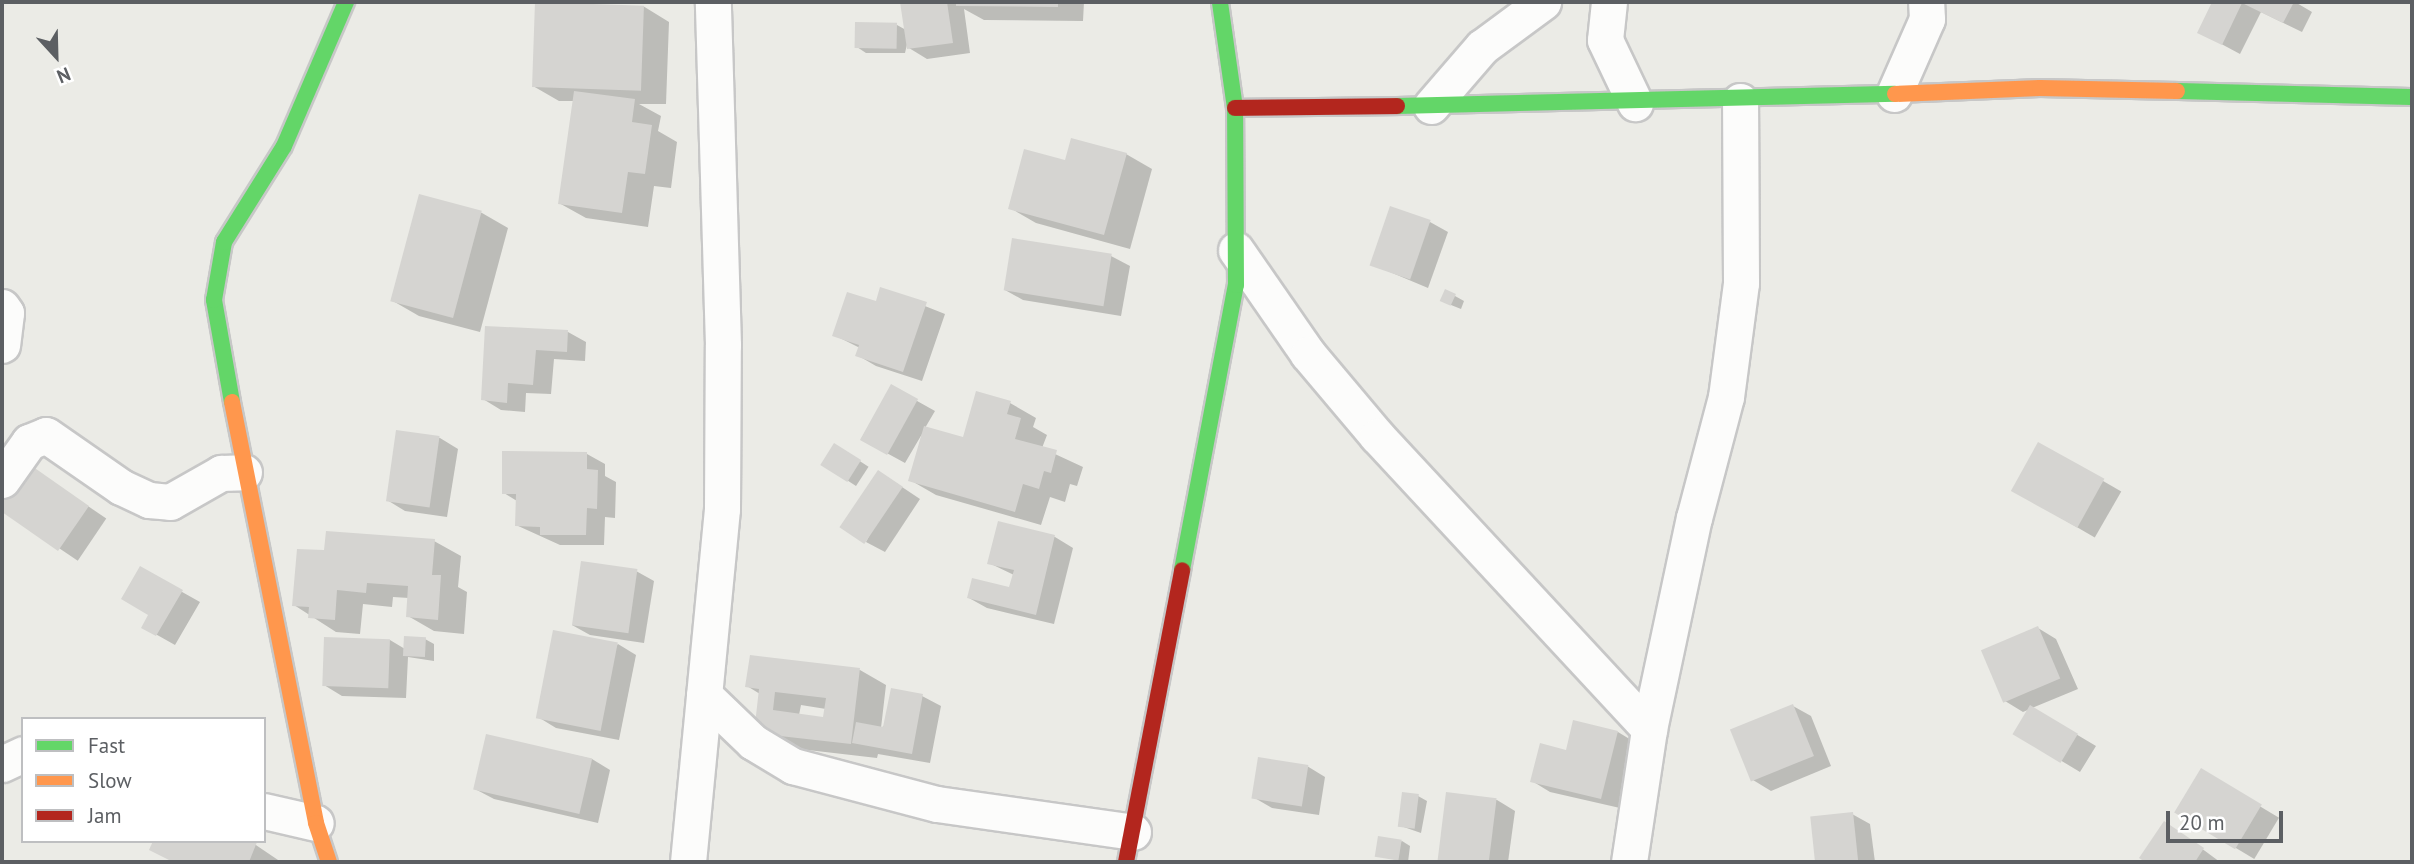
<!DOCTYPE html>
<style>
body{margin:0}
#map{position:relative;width:2414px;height:864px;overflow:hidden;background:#ebebe6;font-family:"PT Sans",sans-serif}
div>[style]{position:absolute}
.shadow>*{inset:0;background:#0003;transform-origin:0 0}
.building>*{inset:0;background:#d5d4d1;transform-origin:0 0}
.roads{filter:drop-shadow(2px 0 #c7c7c7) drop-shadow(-2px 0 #c7c7c7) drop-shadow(0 2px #c7c7c7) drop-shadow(0 -2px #c7c7c7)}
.street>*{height:35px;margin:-17.5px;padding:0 17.5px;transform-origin:17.5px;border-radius:17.5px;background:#fcfcfb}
.fast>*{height:16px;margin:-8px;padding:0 8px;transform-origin:8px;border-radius:8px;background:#63d668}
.slow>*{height:16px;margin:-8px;padding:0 8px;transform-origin:8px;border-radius:8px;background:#ff974d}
.jam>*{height:16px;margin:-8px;padding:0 8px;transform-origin:8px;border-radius:8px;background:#b3261e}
span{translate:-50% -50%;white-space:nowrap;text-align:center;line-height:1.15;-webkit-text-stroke:7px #fff;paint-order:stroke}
.frame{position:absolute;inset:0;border:4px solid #5c5f63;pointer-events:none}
.legend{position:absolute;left:21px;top:717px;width:245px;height:126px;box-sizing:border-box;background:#fff;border:2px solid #bebfc1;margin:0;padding:9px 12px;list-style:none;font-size:21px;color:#5c5f63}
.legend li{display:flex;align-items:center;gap:14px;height:35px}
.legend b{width:35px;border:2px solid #bebfc1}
.north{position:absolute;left:21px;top:21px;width:70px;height:70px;-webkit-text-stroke:5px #fff;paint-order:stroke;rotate:158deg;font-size:19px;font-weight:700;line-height:28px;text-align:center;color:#5c5f63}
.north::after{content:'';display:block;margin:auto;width:24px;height:32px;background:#5c5f63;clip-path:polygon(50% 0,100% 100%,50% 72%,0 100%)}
.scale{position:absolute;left:2166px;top:811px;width:117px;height:32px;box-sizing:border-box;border:4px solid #5c5f63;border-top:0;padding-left:9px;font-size:21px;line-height:24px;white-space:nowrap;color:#5c5f63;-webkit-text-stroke:5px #fff;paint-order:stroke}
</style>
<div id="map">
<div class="shadow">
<div style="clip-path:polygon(902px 2px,1084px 2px,1083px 21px,984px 20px,964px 9px,970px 53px,927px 59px,909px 48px,908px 40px,905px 53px,866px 53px,857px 47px,897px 25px,906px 30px)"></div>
<div style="clip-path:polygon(2214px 2px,2295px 2px,2312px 12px,2302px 32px,2261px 12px,2240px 54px,2199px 32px)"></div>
<div style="clip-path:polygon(643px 6px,669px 22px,666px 104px,639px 104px,661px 116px,658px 131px,677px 142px,671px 188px,654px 186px,648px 227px,586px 218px,559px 203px,574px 101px,559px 101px,533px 86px)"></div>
<div style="clip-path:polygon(1126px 154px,1152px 169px,1130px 249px,1036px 223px,1010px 208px,1066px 162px)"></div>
<div style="clip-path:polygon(420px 197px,482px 213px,508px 228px,480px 332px,419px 316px,393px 301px)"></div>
<div style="clip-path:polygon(1430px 222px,1448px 232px,1428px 288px,1371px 264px)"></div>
<div style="clip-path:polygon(1111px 256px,1130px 266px,1121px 316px,1023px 300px,1005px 290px)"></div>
<div style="clip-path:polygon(882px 289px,945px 314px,922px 381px,876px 366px,857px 355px,860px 348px,834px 335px,877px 303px)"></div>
<div style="clip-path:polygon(1446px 291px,1464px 301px,1461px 309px,1451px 305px)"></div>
<div style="clip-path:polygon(486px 328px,568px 332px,586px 342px,585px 361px,554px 359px,551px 394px,526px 393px,525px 412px,501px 410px,483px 399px)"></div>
<div style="clip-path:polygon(892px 387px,935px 411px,925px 428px,964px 439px,1010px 403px,1036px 418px,1033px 427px,1047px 435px,1042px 448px,1083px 467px,1077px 486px,1070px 484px,1065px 502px,1050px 497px,1041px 525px,936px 495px,910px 480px,922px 434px,905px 463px,861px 439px)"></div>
<div style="clip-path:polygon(398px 432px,440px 438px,458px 449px,447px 517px,405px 511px,387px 500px)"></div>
<div style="left:2039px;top:444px;width:95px;height:53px;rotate:30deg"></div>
<div style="left:835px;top:445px;width:40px;height:23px;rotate:33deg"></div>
<div style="clip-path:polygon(587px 454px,605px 464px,605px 476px,616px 482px,615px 518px,605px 517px,604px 545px,560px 545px,516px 525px,517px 501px,504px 493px)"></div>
<div style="left:30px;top:467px;width:92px;height:51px;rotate:34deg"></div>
<div style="clip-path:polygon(896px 483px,920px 499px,885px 552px,866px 542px)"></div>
<div style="clip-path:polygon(999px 523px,1055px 537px,1073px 548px,1054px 624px,987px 608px,969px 598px,1011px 589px,1014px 575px,989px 563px)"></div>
<div style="clip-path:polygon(434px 541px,461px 556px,458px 587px,467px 592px,464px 634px,434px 631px,408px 616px,409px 598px,393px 597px,392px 607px,363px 604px,360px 634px,336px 632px,294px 605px,325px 552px)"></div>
<div style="clip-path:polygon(141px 569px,200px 602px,175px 645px,143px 627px,151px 614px)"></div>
<div style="clip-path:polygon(636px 571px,654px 581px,644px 643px,590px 635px,572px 625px)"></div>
<div style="clip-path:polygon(2038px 628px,2056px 639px,2078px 689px,2032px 708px,2096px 746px,2080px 772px,2015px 733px,2030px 709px,2023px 712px,2005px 701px)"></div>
<div style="clip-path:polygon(425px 639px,434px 644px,434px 661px,408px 657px,406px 698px,342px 696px,324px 685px,390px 640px,405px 649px)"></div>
<div style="clip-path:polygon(618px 644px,636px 655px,619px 740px,556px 728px,538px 717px)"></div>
<div style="clip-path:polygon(evenodd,860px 670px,886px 685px,881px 728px,922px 696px,941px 706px,930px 763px,878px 754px,877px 758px,782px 747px,756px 732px,760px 694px,747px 686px,860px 670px,801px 705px,826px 709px,825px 719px,799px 715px,801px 705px)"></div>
<div style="clip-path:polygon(1793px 706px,1811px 716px,1831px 766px,1771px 791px,1753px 780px)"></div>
<div style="clip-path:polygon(1618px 732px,1636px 743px,1620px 808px,1550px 792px,1532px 781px)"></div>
<div style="clip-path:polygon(488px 736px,592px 759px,610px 770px,598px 823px,494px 799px,475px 789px)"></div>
<div style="clip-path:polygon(1307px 766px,1325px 777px,1319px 815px,1272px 808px,1253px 797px)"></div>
<div style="left:2201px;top:771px;width:91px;height:48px;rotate:31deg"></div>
<div style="clip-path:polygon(1448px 794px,1497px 800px,1515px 811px,1508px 862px,1439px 862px)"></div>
<div style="clip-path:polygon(1418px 796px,1427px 801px,1421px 833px,1398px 825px)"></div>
<div style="clip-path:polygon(1852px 814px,1870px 824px,1875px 862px,1817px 862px,1812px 819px)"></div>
<div style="clip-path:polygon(2182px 834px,2220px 862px,2148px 862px,2141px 857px)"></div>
<div style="clip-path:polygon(250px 841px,281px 862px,175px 862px,151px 849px)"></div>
<div style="clip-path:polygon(1402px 841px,1410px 846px,1408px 862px,1377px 856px)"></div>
</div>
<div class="building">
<div style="left:535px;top:2px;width:109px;height:85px;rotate:2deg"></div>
<div style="clip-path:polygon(900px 2px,947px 2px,953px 43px,907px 49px)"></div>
<div style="clip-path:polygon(956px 2px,1058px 2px,1058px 7px,956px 6px)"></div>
<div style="clip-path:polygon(2212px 2px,2294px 2px,2283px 23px,2242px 3px,2222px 45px,2197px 33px)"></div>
<div style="left:855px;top:22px;width:42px;height:26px;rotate:1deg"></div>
<div style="clip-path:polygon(574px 91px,635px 99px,632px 122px,652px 125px,645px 174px,628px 172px,622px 213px,558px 204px)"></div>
<div style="clip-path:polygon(1071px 138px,1127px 153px,1104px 235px,1008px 209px,1024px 149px,1065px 160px)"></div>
<div style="left:419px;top:194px;width:65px;height:111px;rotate:15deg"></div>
<div style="left:1390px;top:206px;width:43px;height:63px;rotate:19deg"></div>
<div style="left:1012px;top:238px;width:101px;height:53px;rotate:9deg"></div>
<div style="clip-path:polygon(880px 287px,927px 302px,903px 372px,855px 356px,859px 345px,832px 336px,847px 292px,876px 301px)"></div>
<div style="left:1445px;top:289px;width:12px;height:13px;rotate:24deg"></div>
<div style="clip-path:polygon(485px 326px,568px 330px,567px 352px,536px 350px,533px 385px,508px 383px,507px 403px,481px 400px)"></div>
<div style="left:891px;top:384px;width:31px;height:64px;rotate:29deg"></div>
<div style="clip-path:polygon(976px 391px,1011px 401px,1007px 414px,1021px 418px,1015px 439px,1057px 450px,1051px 473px,1044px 471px,1039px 489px,1023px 484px,1015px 512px,908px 481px,924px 426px,963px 437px)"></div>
<div style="left:396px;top:430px;width:44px;height:72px;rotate:8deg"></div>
<div style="left:2038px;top:442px;width:76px;height:56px;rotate:29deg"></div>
<div style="left:834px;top:443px;width:32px;height:26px;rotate:32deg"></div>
<div style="clip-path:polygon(502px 451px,587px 452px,587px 469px,598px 470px,597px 509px,587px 508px,586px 535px,540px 535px,540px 527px,515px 526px,516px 494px,502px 494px)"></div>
<div style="clip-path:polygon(29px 464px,89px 506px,58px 551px,2px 512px,2px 503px)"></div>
<div style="left:878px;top:470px;width:30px;height:69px;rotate:34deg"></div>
<div style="clip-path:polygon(998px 521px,1055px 535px,1036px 615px,967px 598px,972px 578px,1009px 587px,1014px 570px,987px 564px)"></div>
<div style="clip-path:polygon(326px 531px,435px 539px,432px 575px,441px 575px,438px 620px,406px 617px,408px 586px,367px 583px,366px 593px,337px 590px,335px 620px,308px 618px,309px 607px,292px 606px,297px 549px,324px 550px)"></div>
<div style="left:581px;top:561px;width:57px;height:65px;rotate:8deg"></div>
<div style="clip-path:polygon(140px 566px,183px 590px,156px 636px,141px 628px,148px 615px,121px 599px)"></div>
<div style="left:2038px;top:626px;width:57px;height:62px;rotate:67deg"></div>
<div style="left:553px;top:630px;width:66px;height:90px;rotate:11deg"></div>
<div style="left:404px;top:636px;width:22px;height:20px;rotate:3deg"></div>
<div style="left:324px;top:637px;width:66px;height:49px;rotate:2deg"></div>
<div style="clip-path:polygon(evenodd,750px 655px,860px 668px,851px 744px,754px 733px,759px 689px,745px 687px,750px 655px,775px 692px,826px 698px,823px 717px,773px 710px,775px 692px)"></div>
<div style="clip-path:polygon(891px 688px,923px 694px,912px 754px,852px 743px,856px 722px,883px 727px)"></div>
<div style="left:1793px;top:704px;width:56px;height:68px;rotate:68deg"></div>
<div style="left:2030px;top:705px;width:56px;height:34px;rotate:31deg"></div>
<div style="clip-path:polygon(1573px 720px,1618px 731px,1601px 799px,1530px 782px,1540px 743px,1566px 750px)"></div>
<div style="left:486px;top:734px;width:109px;height:57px;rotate:13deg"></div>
<div style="left:1258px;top:757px;width:51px;height:42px;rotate:9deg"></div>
<div style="left:2201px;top:768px;width:71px;height:52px;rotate:31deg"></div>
<div style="left:1402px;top:792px;width:17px;height:35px;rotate:7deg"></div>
<div style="left:1446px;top:792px;width:51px;height:71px;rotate:7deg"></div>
<div style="left:1853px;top:812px;width:50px;height:43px;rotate:84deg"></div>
<div style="clip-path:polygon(2164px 821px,2204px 848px,2195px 862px,2145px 862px,2139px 858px)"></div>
<div style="left:1378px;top:836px;width:24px;height:21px;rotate:9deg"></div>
<div style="clip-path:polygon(153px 841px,254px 841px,257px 842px,249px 862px,173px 862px,149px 850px)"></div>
</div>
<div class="roads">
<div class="street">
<div style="left:1609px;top:2px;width:38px;rotate:96deg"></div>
<div style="left:1605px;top:40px;width:70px;rotate:64.5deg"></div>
<div style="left:1894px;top:94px;width:82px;rotate:-66.3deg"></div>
<div style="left:1927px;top:19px;width:17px;rotate:-93deg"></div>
<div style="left:1431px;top:106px;width:78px;rotate:-49.2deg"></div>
<div style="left:1482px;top:47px;width:76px;rotate:-36.4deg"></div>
<div style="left:1236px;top:250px;width:126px;rotate:55.3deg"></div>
<div style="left:1308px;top:354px;width:107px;rotate:49.9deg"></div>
<div style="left:1377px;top:436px;width:400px;rotate:47.1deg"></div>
<div style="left:2px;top:307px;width:7px;rotate:56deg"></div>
<div style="left:6px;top:313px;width:32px;rotate:97deg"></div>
<div style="left:2px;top:480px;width:47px;rotate:-54.6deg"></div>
<div style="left:29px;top:442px;width:18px;rotate:-22deg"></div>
<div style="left:46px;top:435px;width:91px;rotate:34.7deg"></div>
<div style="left:121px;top:487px;width:31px;rotate:25deg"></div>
<div style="left:149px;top:500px;width:21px;rotate:5deg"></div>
<div style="left:170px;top:502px;width:59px;rotate:-29.6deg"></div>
<div style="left:221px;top:473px;width:23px;rotate:-2deg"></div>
<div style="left:704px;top:695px;width:68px;rotate:43.8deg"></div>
<div style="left:753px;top:742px;width:47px;rotate:31deg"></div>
<div style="left:793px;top:766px;width:149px;rotate:14.8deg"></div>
<div style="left:937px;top:804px;width:198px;rotate:8.1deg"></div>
<div style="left:2px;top:764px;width:23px;rotate:-25deg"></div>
<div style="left:264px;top:811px;width:53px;rotate:13deg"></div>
<div style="left:688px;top:862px;width:355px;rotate:-84.5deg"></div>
<div style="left:722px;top:509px;width:164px;rotate:-89.7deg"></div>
<div style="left:723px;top:345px;width:343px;rotate:-91.7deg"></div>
<div style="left:1629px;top:862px;width:134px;rotate:-81.4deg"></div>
<div style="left:1649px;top:729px;width:216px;rotate:-78deg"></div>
<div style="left:1694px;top:518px;width:125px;rotate:-75.2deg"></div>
<div style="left:1726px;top:397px;width:115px;rotate:-82.5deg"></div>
<div style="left:1741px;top:283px;width:182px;rotate:-90.3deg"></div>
</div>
<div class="fast">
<div style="left:2177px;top:91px;width:235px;rotate:1.5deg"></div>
<div style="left:1397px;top:106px;width:498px;rotate:-1.4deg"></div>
<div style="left:232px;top:402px;width:104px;rotate:-100deg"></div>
<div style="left:214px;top:300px;width:59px;rotate:-80.2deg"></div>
<div style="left:224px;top:242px;width:113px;rotate:-58deg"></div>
<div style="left:284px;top:146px;width:157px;rotate:-66.7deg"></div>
<div style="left:1182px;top:570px;width:290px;rotate:-79.3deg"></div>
<div style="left:1236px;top:285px;width:177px;rotate:-90.3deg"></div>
<div style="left:1235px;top:108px;width:107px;rotate:-98.1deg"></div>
</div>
<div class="slow">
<div style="left:1895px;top:94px;width:145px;rotate:-2.4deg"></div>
<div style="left:2040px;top:88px;width:137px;rotate:1.3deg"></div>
<div style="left:232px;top:402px;width:429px;rotate:78.7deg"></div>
<div style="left:316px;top:823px;width:41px;rotate:71.6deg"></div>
</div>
<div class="jam">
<div style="left:1235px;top:108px;width:162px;rotate:-0.7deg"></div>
<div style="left:1126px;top:862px;width:297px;rotate:-79.1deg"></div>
</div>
</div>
<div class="frame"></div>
<ul class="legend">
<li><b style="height:9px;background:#63d668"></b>Fast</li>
<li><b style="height:9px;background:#ff974d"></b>Slow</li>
<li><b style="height:9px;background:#b3261e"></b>Jam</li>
</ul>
<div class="north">N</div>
<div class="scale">20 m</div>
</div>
